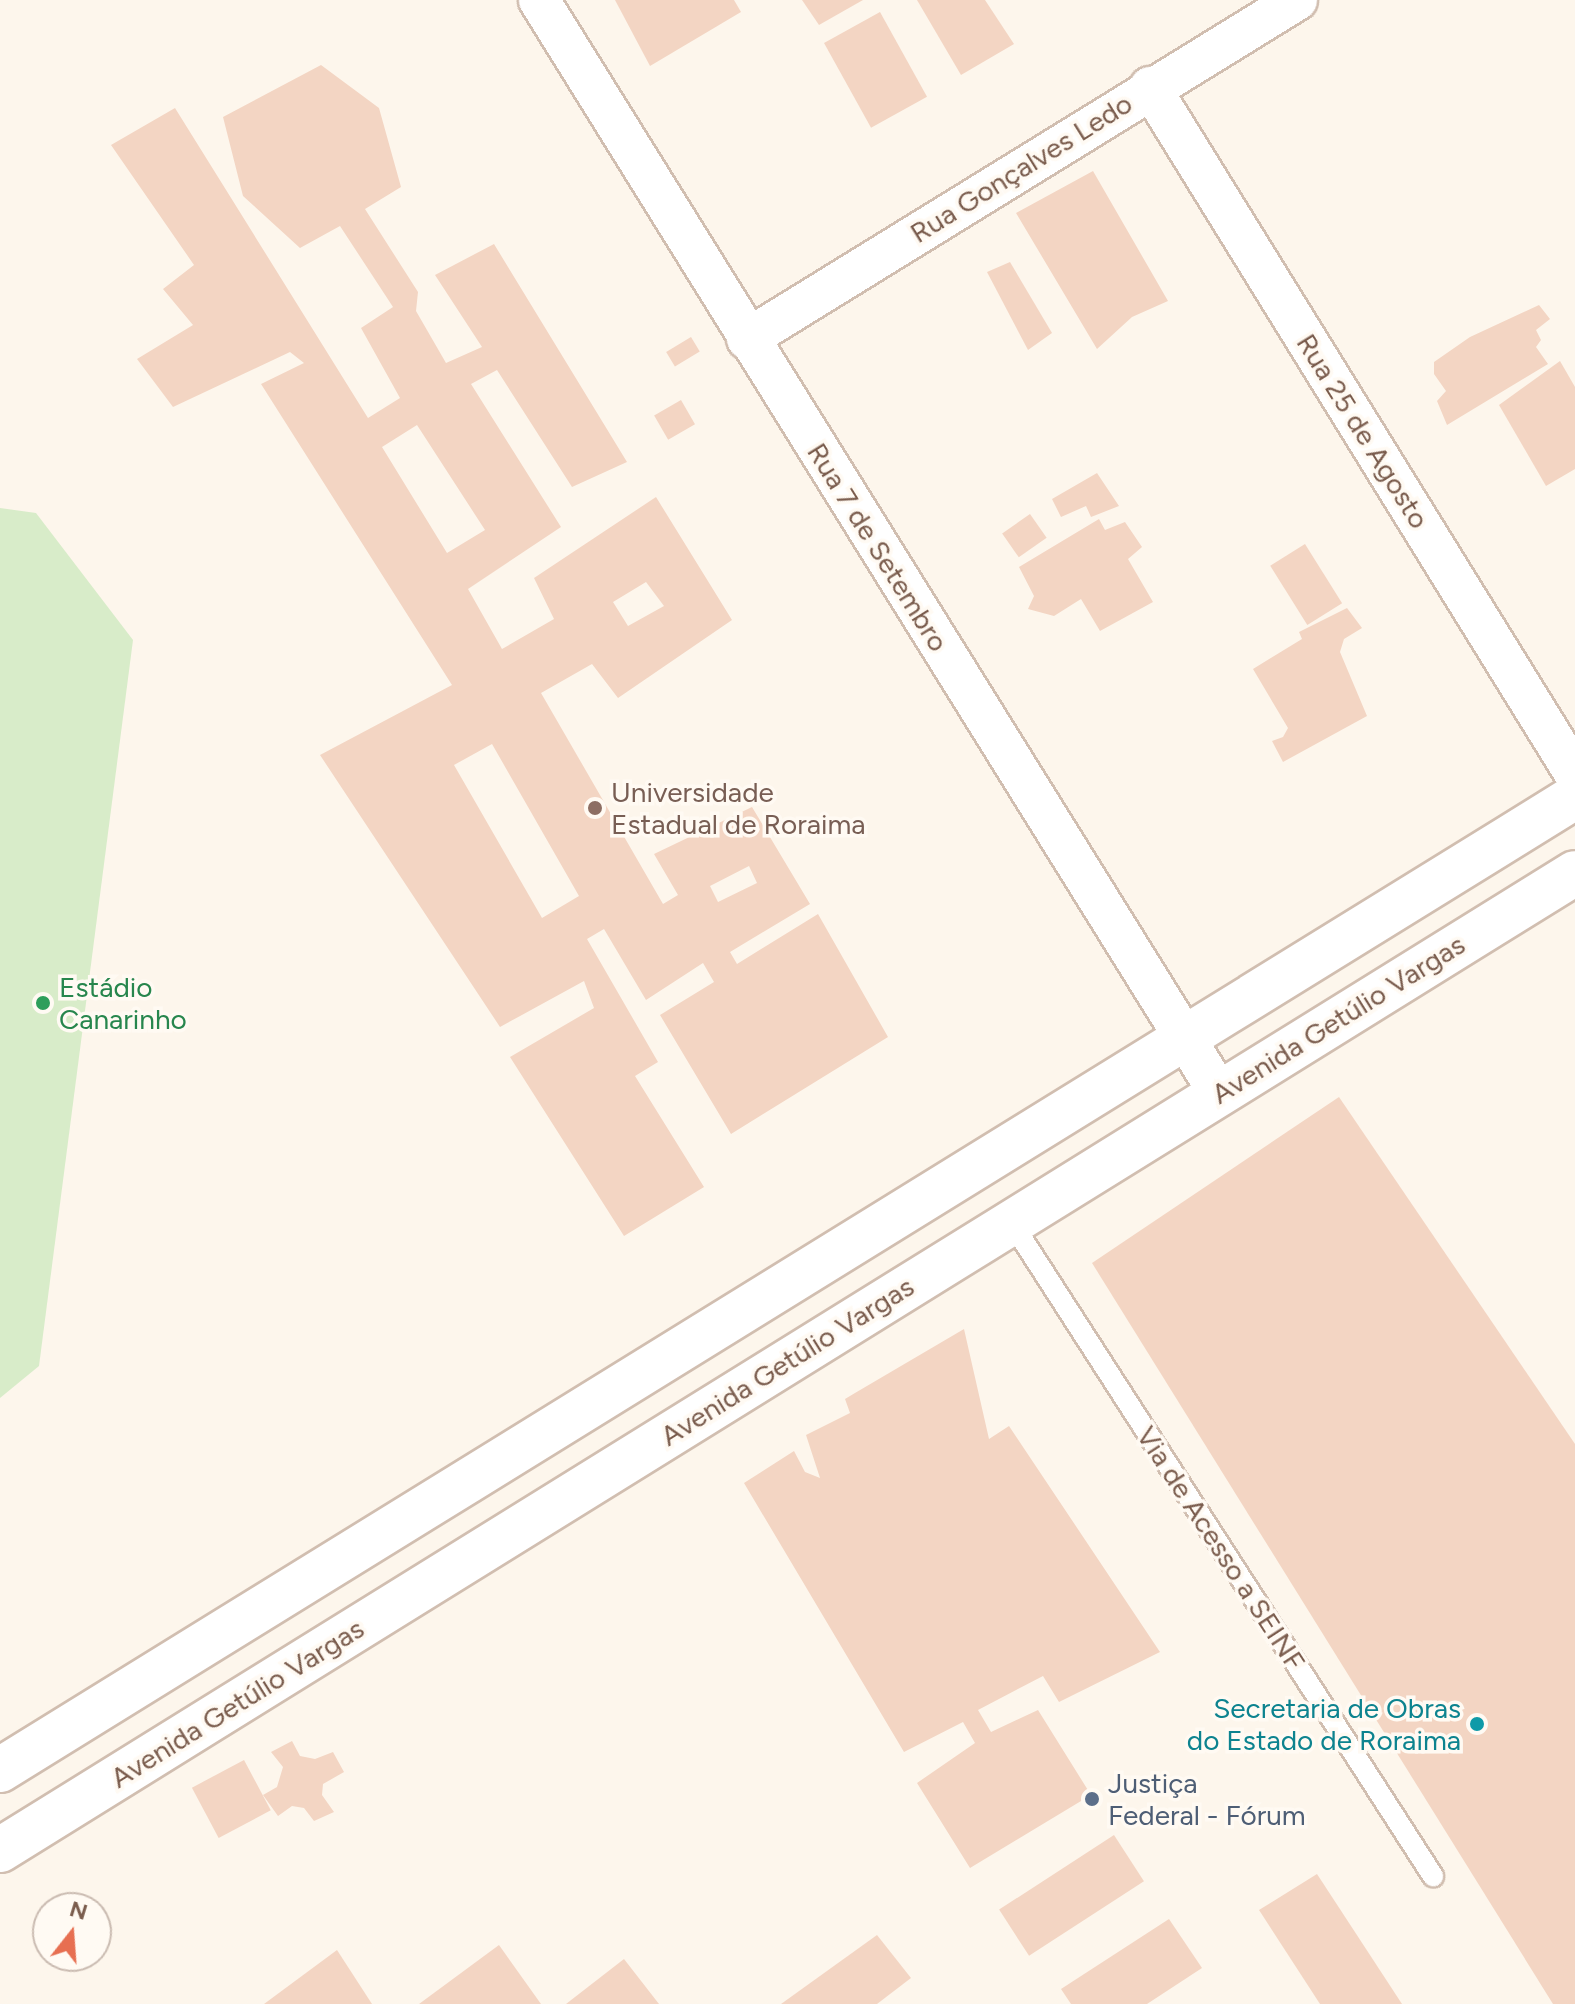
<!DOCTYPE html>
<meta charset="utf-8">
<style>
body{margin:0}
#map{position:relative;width:1575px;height:2004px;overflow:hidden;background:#fdf6ec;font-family:Figtree,sans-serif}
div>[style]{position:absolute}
.green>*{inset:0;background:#d8ecc9}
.building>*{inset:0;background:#f3d5c3;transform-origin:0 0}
.roads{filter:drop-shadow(2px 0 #d1beb0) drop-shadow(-2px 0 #d1beb0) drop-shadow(0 2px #d1beb0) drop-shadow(0 -2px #d1beb0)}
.service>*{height:20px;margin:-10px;padding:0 10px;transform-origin:10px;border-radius:10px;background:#fff}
.minor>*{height:40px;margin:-20px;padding:0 20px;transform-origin:20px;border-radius:20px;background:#fff}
.secondary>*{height:44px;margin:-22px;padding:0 22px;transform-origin:22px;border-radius:22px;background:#fff}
.dots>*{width:22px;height:22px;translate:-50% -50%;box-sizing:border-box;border:4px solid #fffaf3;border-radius:50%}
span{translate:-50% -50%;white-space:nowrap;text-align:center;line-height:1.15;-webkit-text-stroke:7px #fffaf3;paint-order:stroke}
.street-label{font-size:28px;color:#7a5c4d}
.education-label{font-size:28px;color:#785e54}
.left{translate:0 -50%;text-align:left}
.leisure-label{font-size:28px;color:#27864d}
.culture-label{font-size:28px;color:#0d838f}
.right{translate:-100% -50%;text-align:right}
.service-label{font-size:28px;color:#4e5e75}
.north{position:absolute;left:32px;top:1892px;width:80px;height:80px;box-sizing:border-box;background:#fffaf3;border:2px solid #cabbb1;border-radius:50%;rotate:17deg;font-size:22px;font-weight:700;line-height:32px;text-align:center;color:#7a5c4d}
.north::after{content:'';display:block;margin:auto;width:28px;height:36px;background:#e76f51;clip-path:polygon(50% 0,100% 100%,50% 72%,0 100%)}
</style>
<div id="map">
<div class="green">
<div style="clip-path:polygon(0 508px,36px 513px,133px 640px,39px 1366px,0 1398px)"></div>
</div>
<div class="building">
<div style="clip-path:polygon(615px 0,734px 0,741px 12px,650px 66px)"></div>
<div style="clip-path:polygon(802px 0,863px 0,819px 25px)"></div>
<div style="clip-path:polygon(917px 0,985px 0,1014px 44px,961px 75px)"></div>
<div style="left:880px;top:12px;width:97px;height:64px;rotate:61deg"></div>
<div style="clip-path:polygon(evenodd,321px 65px,379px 108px,401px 187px,365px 209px,418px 292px,416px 311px,446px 363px,482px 347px,435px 275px,494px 244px,627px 462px,572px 487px,497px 370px,471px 384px,561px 527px,468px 589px,502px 649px,554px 619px,534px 578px,656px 497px,732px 620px,618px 698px,592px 664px,541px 693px,663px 904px,678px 895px,654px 854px,752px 807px,810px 904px,730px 952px,737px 964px,818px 914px,888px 1037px,731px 1134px,660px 1015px,714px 982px,703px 963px,646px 1000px,604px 929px,587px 939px,658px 1062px,635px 1076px,704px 1187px,624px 1236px,510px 1057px,594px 1008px,584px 981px,500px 1027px,320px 755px,452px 685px,261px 384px,304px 363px,290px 352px,173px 407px,137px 359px,193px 325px,163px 289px,194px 265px,111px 145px,175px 108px,368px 418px,400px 398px,361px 328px,393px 307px,340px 226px,300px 248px,243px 196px,223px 117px,321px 65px,417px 425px,485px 530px,447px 553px,382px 447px,417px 425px,321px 65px,646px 582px,664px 606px,628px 626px,613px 602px,646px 582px,321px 65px,492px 744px,579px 896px,542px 918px,454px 765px,492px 744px,321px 65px,749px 866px,757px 883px,718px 902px,710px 886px,749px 866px)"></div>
<div style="clip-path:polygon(1093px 171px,1168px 301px,1132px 317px,1097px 349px,1016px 213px)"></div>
<div style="clip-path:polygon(1010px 262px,1052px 333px,1028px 350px,987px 272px)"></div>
<div style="clip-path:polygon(1539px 305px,1550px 319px,1536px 330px,1541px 340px,1536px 347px,1548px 364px,1447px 425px,1437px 401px,1446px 391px,1434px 374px,1434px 362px,1470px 337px)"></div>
<div style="left:691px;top:337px;width:17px;height:29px;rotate:59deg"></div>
<div style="clip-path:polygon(1560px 361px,1575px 387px,1575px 469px,1546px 486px,1499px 405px)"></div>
<div style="left:681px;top:400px;width:28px;height:31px;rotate:60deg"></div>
<div style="clip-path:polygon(1097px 473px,1119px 506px,1091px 517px,1086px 506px,1061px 517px,1052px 499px)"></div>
<div style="left:1030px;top:514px;width:29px;height:34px;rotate:55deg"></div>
<div style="clip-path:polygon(1099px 519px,1105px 530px,1125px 522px,1142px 547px,1128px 559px,1153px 602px,1100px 631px,1081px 599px,1054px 616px,1028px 609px,1034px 596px,1019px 567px)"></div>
<div style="left:1305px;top:544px;width:70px;height:41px;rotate:58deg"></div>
<div style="clip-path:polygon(1347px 608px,1362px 628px,1344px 639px,1340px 652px,1367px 716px,1283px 762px,1272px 741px,1283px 737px,1288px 728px,1253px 669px,1302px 639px,1299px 632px)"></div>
<div style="clip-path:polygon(1339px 1097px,1575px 1444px,1575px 2004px,1553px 2004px,1092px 1263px)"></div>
<div style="clip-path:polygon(964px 1329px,989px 1439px,1009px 1426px,1160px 1652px,1059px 1702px,1043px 1676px,978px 1710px,991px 1732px,1038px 1710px,1091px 1795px,970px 1868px,917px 1783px,975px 1743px,963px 1722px,904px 1752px,744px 1483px,794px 1451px,805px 1472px,820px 1478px,806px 1435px,850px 1413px,845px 1399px,855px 1393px)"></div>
<div style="clip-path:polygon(292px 1741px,300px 1756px,315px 1759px,333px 1752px,344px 1772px,323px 1784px,322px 1795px,334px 1812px,314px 1821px,304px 1808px,292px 1806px,278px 1816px,263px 1795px,277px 1787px,283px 1767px,271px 1752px)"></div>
<div style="left:244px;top:1760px;width:57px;height:59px;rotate:62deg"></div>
<div style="left:1114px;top:1835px;width:55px;height:137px;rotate:57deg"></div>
<div style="clip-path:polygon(1317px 1874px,1402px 2004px,1320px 2004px,1259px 1910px)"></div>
<div style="clip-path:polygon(1169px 1919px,1202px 1968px,1147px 2004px,1071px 2004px,1061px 1989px)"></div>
<div style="clip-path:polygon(877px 1935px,911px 1978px,877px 2004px,781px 2004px)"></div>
<div style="clip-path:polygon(499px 1945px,541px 2004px,419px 2004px)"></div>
<div style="clip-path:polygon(337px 1950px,372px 2004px,264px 2004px)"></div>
<div style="clip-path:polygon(624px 1959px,659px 2004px,566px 2004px)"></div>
</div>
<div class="roads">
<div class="service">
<div style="left:1010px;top:1220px;width:781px;rotate:57.19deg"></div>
</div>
<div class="minor">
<div style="left:539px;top:0;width:1287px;rotate:58.11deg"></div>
<div style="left:1150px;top:87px;width:808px;rotate:58.26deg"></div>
<div style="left:747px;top:339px;width:646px;rotate:-31.65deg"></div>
</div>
<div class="secondary">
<div style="left:0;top:1770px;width:1851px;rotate:-31.71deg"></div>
<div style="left:0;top:1850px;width:1853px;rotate:-31.81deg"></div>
</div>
</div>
<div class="dots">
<div style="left:595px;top:808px;background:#8d6e63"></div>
<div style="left:43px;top:1003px;background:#2e9e5b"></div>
<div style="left:1477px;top:1724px;background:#0f9aa8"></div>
<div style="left:1092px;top:1799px;background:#5c6f8a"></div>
</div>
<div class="street-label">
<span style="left:1021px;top:168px;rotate:-32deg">Rua Gonçalves Ledo</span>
<span style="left:1363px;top:431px;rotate:58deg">Rua 25 de Agosto</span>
<span style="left:878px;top:547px;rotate:58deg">Rua 7 de Setembro</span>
<span style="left:1338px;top:1019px;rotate:-32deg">Avenida Getúlio Vargas</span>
<span style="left:787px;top:1361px;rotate:-32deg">Avenida Getúlio Vargas</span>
<span style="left:1221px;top:1548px;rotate:57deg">Via de Acesso a SEINF</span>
<span style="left:237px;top:1703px;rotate:-32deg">Avenida Getúlio Vargas</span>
</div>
<div class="education-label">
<span class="left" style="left:611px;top:808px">Universidade<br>Estadual de Roraima</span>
</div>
<div class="leisure-label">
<span class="left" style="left:59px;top:1003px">Estádio<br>Canarinho</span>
</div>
<div class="culture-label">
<span class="right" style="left:1461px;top:1724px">Secretaria de Obras<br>do Estado de Roraima</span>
</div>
<div class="service-label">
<span class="left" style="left:1108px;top:1799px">Justiça<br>Federal - Fórum</span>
</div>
<div class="north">N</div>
</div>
